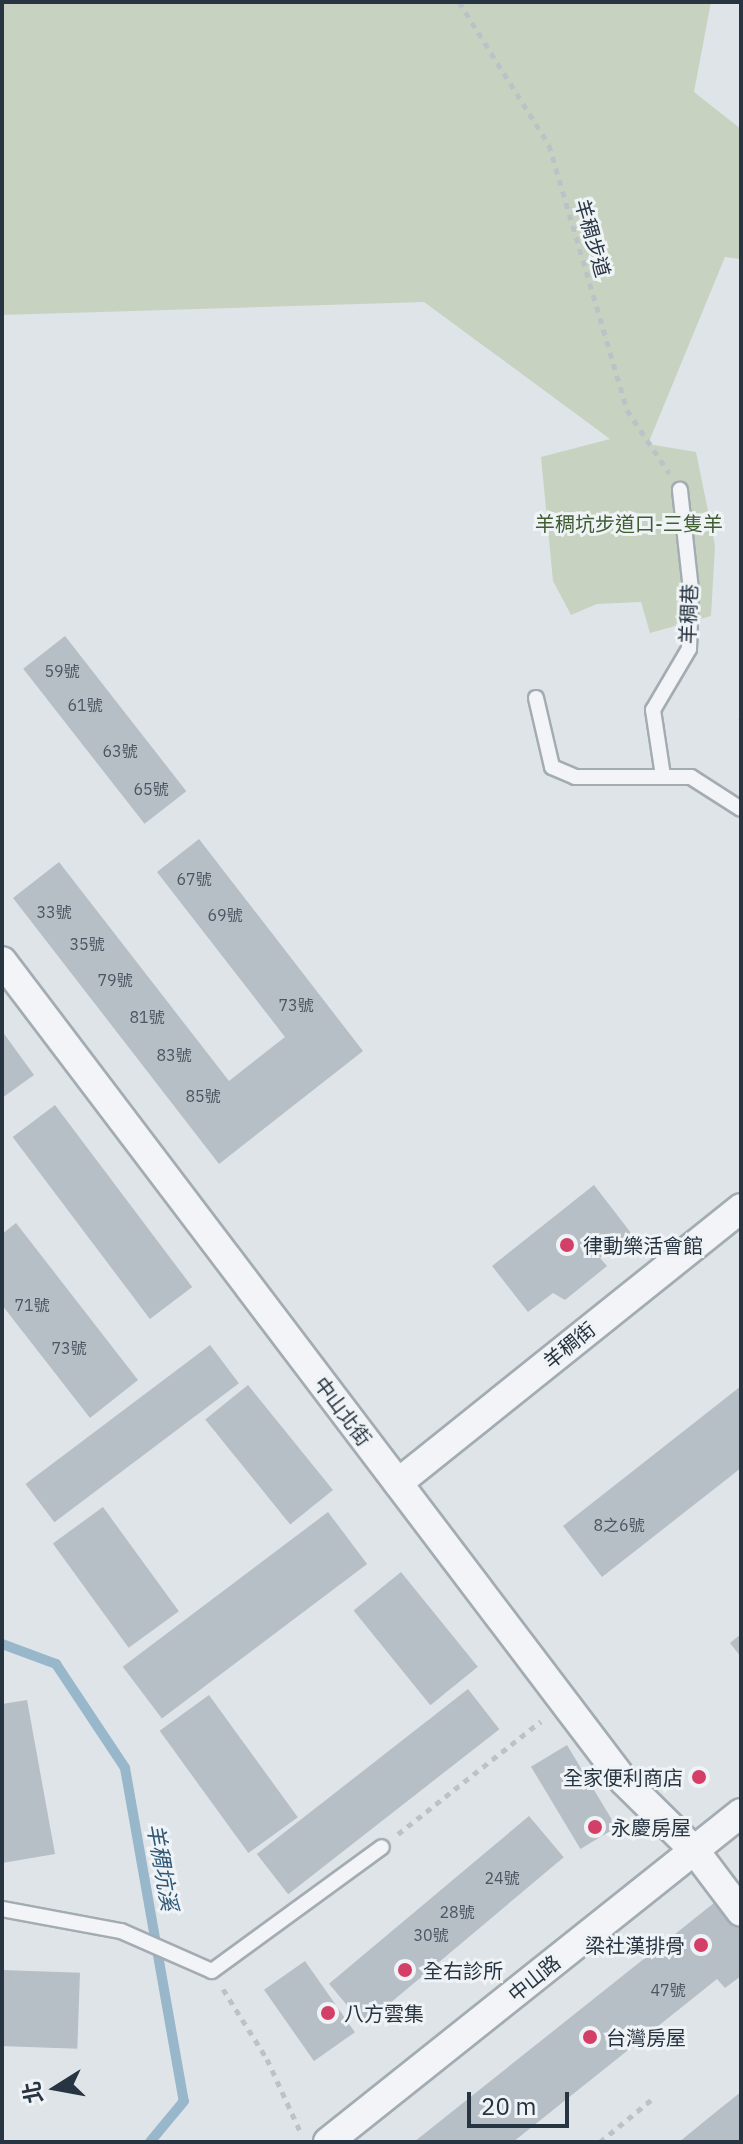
<!DOCTYPE html>
<meta charset="utf-8">
<style>
body{margin:0}
#map{position:relative;width:743px;height:2144px;overflow:hidden;background:#dfe4e9;font-family:"IBM Plex Sans","Noto Sans TC",sans-serif}
div>[style]{position:absolute}
.green>*{inset:0;background:#c7d3c0}
.stream>*{height:10px;margin:-5px;padding:0 5px;transform-origin:5px;border-radius:5px;background:#98b7cb}
.building>*{inset:0;background:#b6bec6;transform-origin:0 0}
.path>*{height:5px;margin-top:-2.5px;transform-origin:0;background:repeating-linear-gradient(90deg,#bdc2c8 0 6px,transparent 0 12px)}
.roads{filter:drop-shadow(2px 0 #a4acb3) drop-shadow(-2px 0 #a4acb3) drop-shadow(0 2px #a4acb3) drop-shadow(0 -2px #a4acb3)}
.service>*{height:14px;margin:-7px;padding:0 7px;transform-origin:7px;border-radius:7px;background:#f2f4f7}
.minor>*{height:28px;margin:-14px;padding:0 14px;transform-origin:14px;border-radius:14px;background:#f2f4f7}
.dots>*{width:22px;height:22px;translate:-50% -50%;box-sizing:border-box;border:4px solid #eff3f6;border-radius:50%}
span{translate:-50% -50%;white-space:nowrap;text-align:center;line-height:1.15;-webkit-text-stroke:6px #eff3f6;paint-order:stroke}
.number-label{font-size:16px;color:#4b5662}
.number-label span{-webkit-text-stroke-width:0}
.street-label{font-size:20px;color:#273441}
.park-label{font-size:20px;color:#415d34}
.poi-label{font-size:20px;color:#273441}
.left{translate:0 -50%;text-align:left}
.right{translate:-100% -50%;text-align:right}
.water-label{font-size:22px;color:#305876;font-style:italic}
.frame{position:absolute;inset:0;border:4px solid #273441;pointer-events:none}
.north{position:absolute;left:16px;top:2048px;width:80px;height:80px;-webkit-text-stroke:6px #eff3f6;paint-order:stroke;rotate:259deg;font-size:22px;font-weight:700;line-height:32px;text-align:center;color:#273441}
.north::after{content:'';display:block;margin:auto;width:28px;height:36px;background:#273441;clip-path:polygon(50% 0,100% 100%,50% 72%,0 100%)}
.scale{position:absolute;left:467px;top:2092px;width:102px;height:36px;box-sizing:border-box;border:4px solid #273441;border-top:0;padding-left:10px;font-size:24px;line-height:28px;white-space:nowrap;color:#273441;-webkit-text-stroke:6px #eff3f6;paint-order:stroke}
</style>
<div id="map">
<div class="green">
<div style="clip-path:polygon(2px 2px,711px 2px,694px 92px,741px 129px,741px 259px,725px 257px,648px 444px,696px 452px,715px 545px,711px 616px,650px 633px,641px 602px,597px 604px,571px 615px,553px 581px,541px 457px,610px 439px,424px 302px,2px 315px)"></div>
</div>
<div class="stream">
<div style="left:2px;top:1644px;width:58px;rotate:20.3deg"></div>
<div style="left:56px;top:1664px;width:125px;rotate:56.4deg"></div>
<div style="left:125px;top:1768px;width:338px;rotate:80deg"></div>
<div style="left:184px;top:2101px;width:53px;rotate:129.7deg"></div>
</div>
<div class="building">
<div style="left:65px;top:636px;width:197px;height:53px;rotate:52deg"></div>
<div style="clip-path:polygon(199px 839px,363px 1051px,219px 1164px,13px 898px,59px 862px,229px 1081px,285px 1037px,157px 872px)"></div>
<div style="clip-path:polygon(2px 1031px,34px 1075px,2px 1098px)"></div>
<div style="left:55px;top:1105px;width:228px;height:53px;rotate:53deg"></div>
<div style="clip-path:polygon(594px 1185px,631px 1233px,600px 1258px,607px 1266px,565px 1300px,553px 1293px,528px 1312px,492px 1266px)"></div>
<div style="clip-path:polygon(16px 1223px,138px 1380px,90px 1418px,2px 1305px,2px 1234px)"></div>
<div style="left:210px;top:1345px;width:48px;height:231px;rotate:53deg"></div>
<div style="left:248px;top:1385px;width:135px;height:55px;rotate:51deg"></div>
<div style="clip-path:polygon(741px 1386px,741px 1468px,602px 1577px,563px 1526px)"></div>
<div style="left:103px;top:1507px;width:129px;height:62px;rotate:54deg"></div>
<div style="left:328px;top:1512px;width:65px;height:257px;rotate:53deg"></div>
<div style="left:401px;top:1572px;width:122px;height:61px;rotate:51deg"></div>
<div style="clip-path:polygon(741px 1634px,741px 1657px,730px 1643px)"></div>
<div style="left:468px;top:1689px;width:51px;height:268px;rotate:52deg"></div>
<div style="left:209px;top:1695px;width:151px;height:61px;rotate:54deg"></div>
<div style="clip-path:polygon(27px 1700px,55px 1854px,2px 1863px,2px 1704px)"></div>
<div style="left:567px;top:1745px;width:96px;height:42px;rotate:59deg"></div>
<div style="left:529px;top:1816px;width:54px;height:261px;rotate:50deg"></div>
<div style="clip-path:polygon(719px 1899px,741px 1927px,741px 1976px,725px 1988px,717px 1979px,513px 2142px,414px 2142px)"></div>
<div style="left:305px;top:1961px;width:87px;height:50px;rotate:55deg"></div>
<div style="left:2px;top:1970px;width:78px;height:76px;rotate:2deg"></div>
<div style="clip-path:polygon(741px 2092px,741px 2142px,679px 2142px,722px 2107px)"></div>
</div>
<div class="path">
<div style="left:459px;top:2px;width:169px;rotate:57.8deg"></div>
<div style="left:549px;top:145px;width:276px;rotate:73.6deg"></div>
<div style="left:627px;top:410px;width:76px;rotate:56.3deg"></div>
<div style="left:741px;top:718px;width:2px;rotate:90deg"></div>
<div style="left:398px;top:1834px;width:182px;rotate:-38.3deg"></div>
<div style="left:223px;top:1989px;width:83px;rotate:57.8deg"></div>
<div style="left:267px;top:2059px;width:79px;rotate:65.4deg"></div>
<div style="left:600px;top:2142px;width:66px;rotate:-39.5deg"></div>
</div>
<div class="roads">
<div class="service">
<div style="left:536px;top:698px;width:71px;rotate:76.9deg"></div>
<div style="left:552px;top:767px;width:25px;rotate:23deg"></div>
<div style="left:575px;top:777px;width:116px"></div>
<div style="left:691px;top:777px;width:59px;rotate:32.6deg"></div>
<div style="left:663px;top:776px;width:67px;rotate:-98.6deg"></div>
<div style="left:653px;top:710px;width:71px;rotate:-59.5deg"></div>
<div style="left:689px;top:649px;width:59px;rotate:-88.1deg"></div>
<div style="left:691px;top:590px;width:101px;rotate:-96.3deg"></div>
<div style="left:2px;top:1909px;width:121px;rotate:10.5deg"></div>
<div style="left:121px;top:1931px;width:99px;rotate:23.7deg"></div>
<div style="left:212px;top:1971px;width:210px;rotate:-36.1deg"></div>
</div>
<div class="minor">
<div style="left:2px;top:961px;width:1029px;rotate:52.82deg"></div>
<div style="left:624px;top:1781px;width:100px;rotate:44.6deg"></div>
<div style="left:695px;top:1851px;width:76px;rotate:53deg"></div>
<div style="left:398px;top:1483px;width:440px;rotate:-38.7deg"></div>
<div style="left:328px;top:2142px;width:528px;rotate:-38.54deg"></div>
</div>
</div>
<div class="dots">
<div style="left:567px;top:1245px;background:#d43f67"></div>
<div style="left:699px;top:1777px;background:#d43f67"></div>
<div style="left:595px;top:1827px;background:#d43f67"></div>
<div style="left:701px;top:1945px;background:#d43f67"></div>
<div style="left:405px;top:1970px;background:#d43f67"></div>
<div style="left:328px;top:2013px;background:#d43f67"></div>
<div style="left:590px;top:2037px;background:#d43f67"></div>
</div>
<div class="number-label">
<span style="left:62px;top:671px">59號</span>
<span style="left:85px;top:705px">61號</span>
<span style="left:120px;top:751px">63號</span>
<span style="left:151px;top:789px">65號</span>
<span style="left:194px;top:879px">67號</span>
<span style="left:54px;top:912px">33號</span>
<span style="left:225px;top:915px">69號</span>
<span style="left:87px;top:944px">35號</span>
<span style="left:115px;top:980px">79號</span>
<span style="left:296px;top:1005px">73號</span>
<span style="left:147px;top:1017px">81號</span>
<span style="left:174px;top:1055px">83號</span>
<span style="left:203px;top:1096px">85號</span>
<span style="left:32px;top:1305px">71號</span>
<span style="left:69px;top:1348px">73號</span>
<span style="left:619px;top:1525px">8之6號</span>
<span style="left:502px;top:1878px">24號</span>
<span style="left:457px;top:1912px">28號</span>
<span style="left:431px;top:1935px">30號</span>
<span style="left:668px;top:1990px">47號</span>
</div>
<div class="street-label">
<span style="left:593px;top:238px;rotate:74deg">羊稠步道</span>
<span style="left:688px;top:614px;rotate:-88deg">羊稠巷</span>
<span style="left:569px;top:1345px;rotate:-39deg">羊稠街</span>
<span style="left:343px;top:1411px;rotate:53deg">中山北街</span>
<span style="left:534px;top:1978px;rotate:-39deg">中山路</span>
</div>
<div class="park-label">
<span style="left:629px;top:523px">羊稠坑步道口-三隻羊</span>
</div>
<div class="poi-label">
<span class="left" style="left:583px;top:1245px">律動樂活會館</span>
<span class="right" style="left:683px;top:1777px">全家便利商店</span>
<span class="left" style="left:611px;top:1827px">永慶房屋</span>
<span class="right" style="left:685px;top:1945px">梁社漢排骨</span>
<span class="left" style="left:423px;top:1970px">全右診所</span>
<span class="left" style="left:344px;top:2013px">八方雲集</span>
<span class="left" style="left:606px;top:2037px">台灣房屋</span>
</div>
<div class="water-label">
<span style="left:163px;top:1867px;rotate:80deg">羊稠坑溪</span>
</div>
<div class="frame"></div>
<div class="north">北</div>
<div class="scale">20 m</div>
</div>
